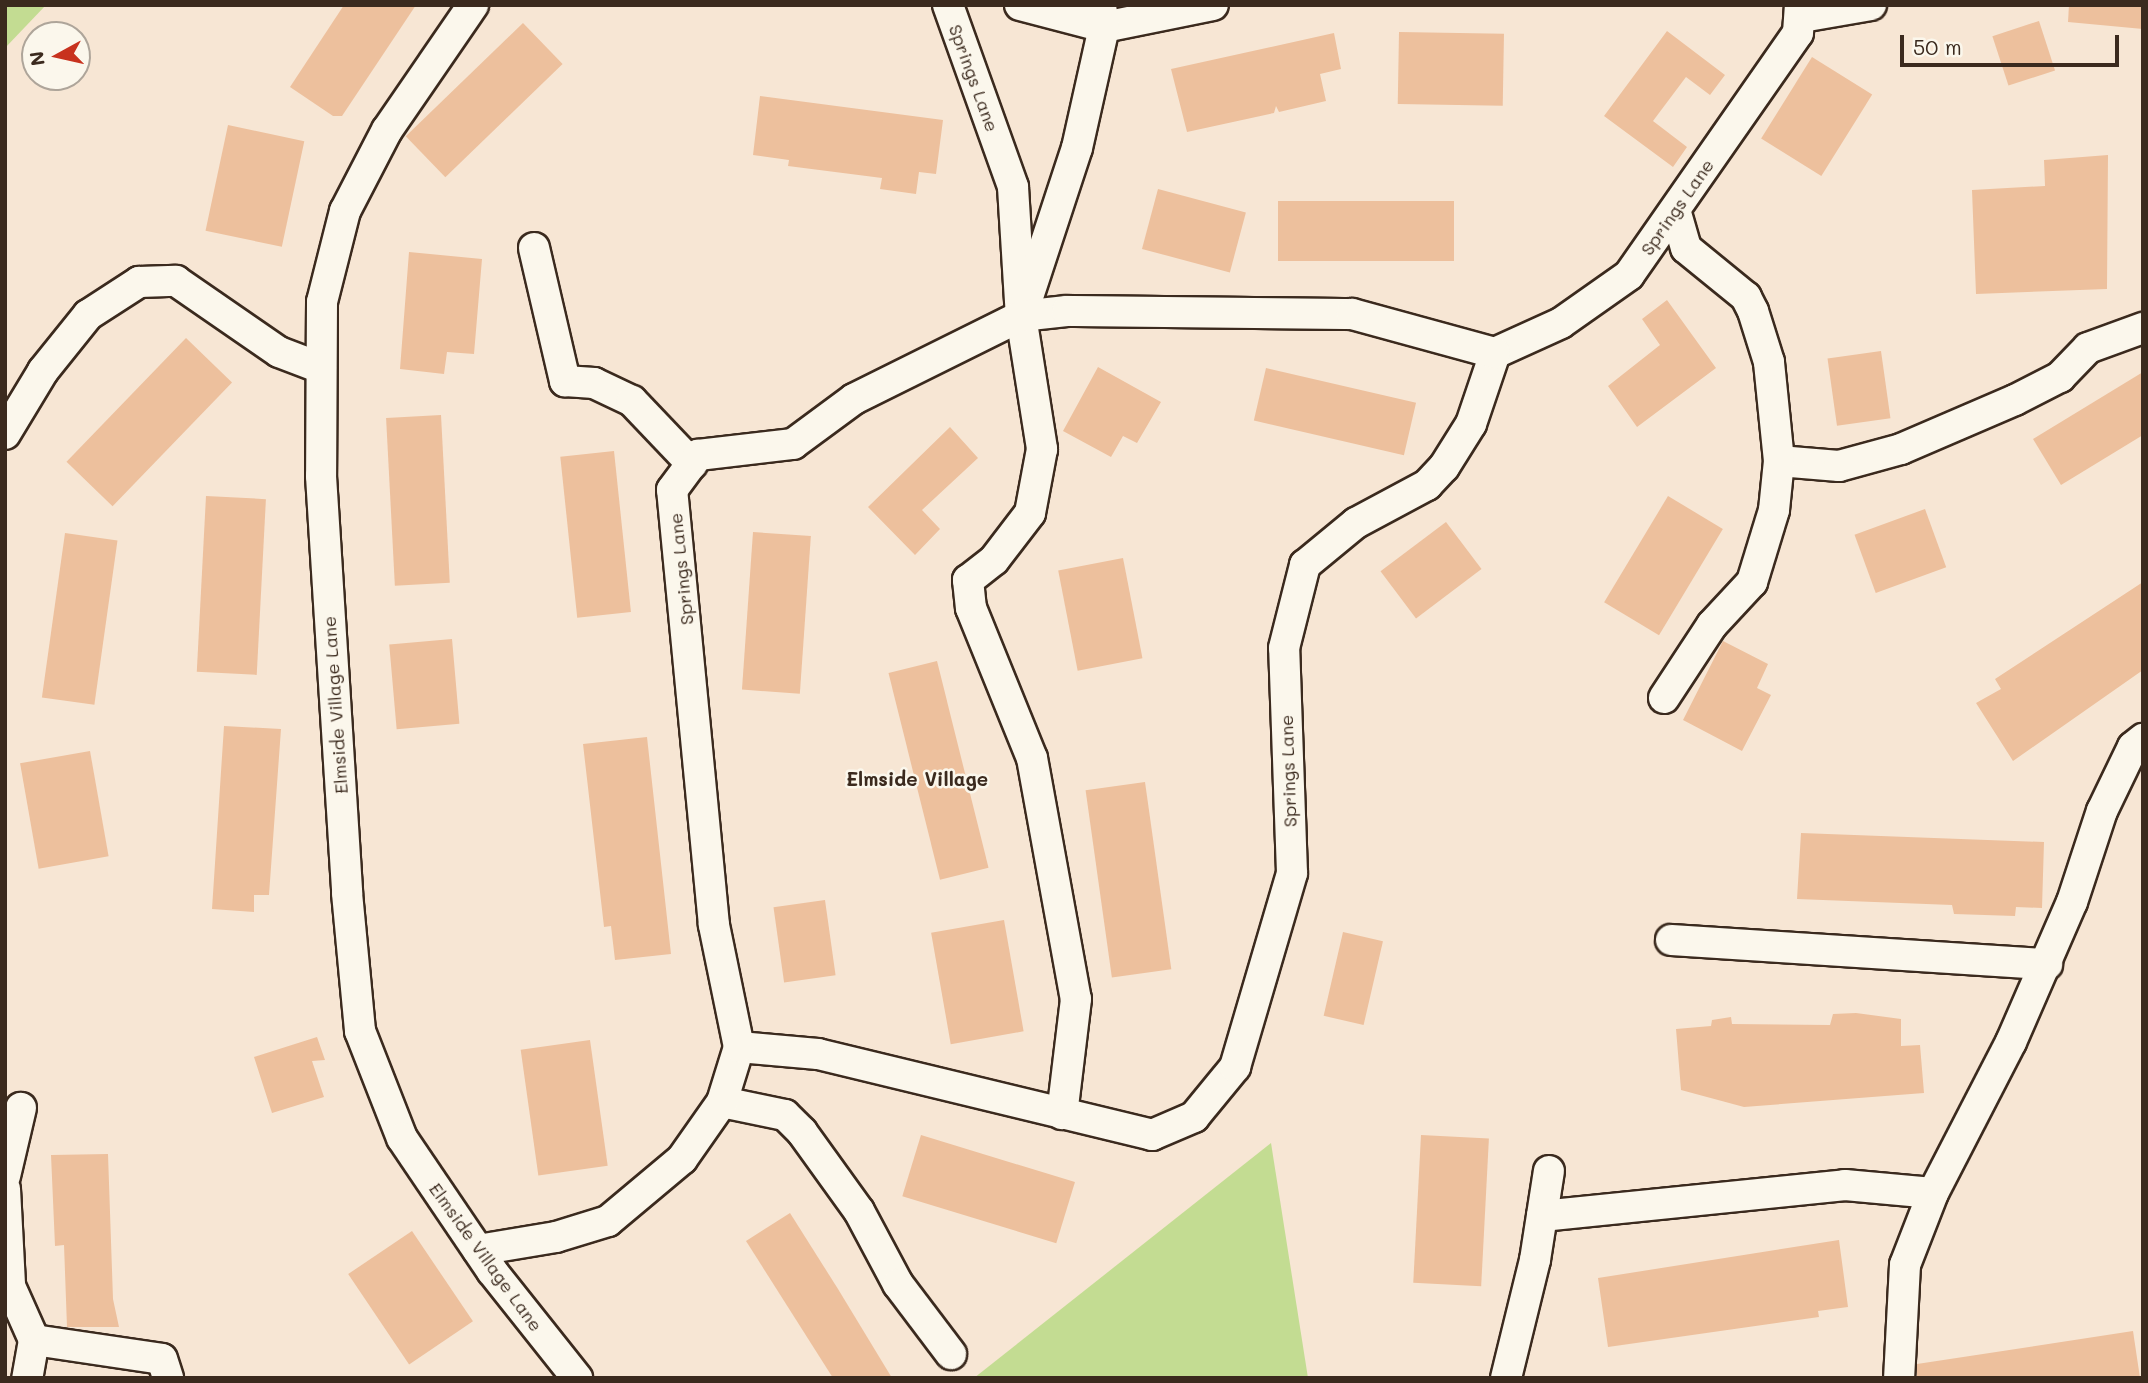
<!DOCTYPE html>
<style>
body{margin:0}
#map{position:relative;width:2148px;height:1383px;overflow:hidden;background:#f7e6d4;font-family:Mali,sans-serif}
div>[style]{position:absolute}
.green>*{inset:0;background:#c3dc92}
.building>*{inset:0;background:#edc09d;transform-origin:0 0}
.roads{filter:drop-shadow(2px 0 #3b2a1e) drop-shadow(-2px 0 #3b2a1e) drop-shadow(0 2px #3b2a1e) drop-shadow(0 -2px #3b2a1e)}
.street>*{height:30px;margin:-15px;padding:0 15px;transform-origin:15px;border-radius:15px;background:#fbf7ec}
span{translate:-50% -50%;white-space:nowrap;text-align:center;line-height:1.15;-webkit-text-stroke:5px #fbf7ec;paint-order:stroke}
.street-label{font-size:18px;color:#3b2a1e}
.neighbourhood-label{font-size:19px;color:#3b2a1e;font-weight:700}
.frame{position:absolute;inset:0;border:7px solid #3b2a1e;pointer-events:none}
.north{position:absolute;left:21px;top:21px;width:70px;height:70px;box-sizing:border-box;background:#fbf7ec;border:2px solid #aea59a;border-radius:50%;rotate:262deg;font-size:19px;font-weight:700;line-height:28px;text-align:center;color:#3b2a1e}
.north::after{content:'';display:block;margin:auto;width:24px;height:32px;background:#c8321e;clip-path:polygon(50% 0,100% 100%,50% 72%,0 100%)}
.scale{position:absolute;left:1900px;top:35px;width:219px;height:32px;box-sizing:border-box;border:4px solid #3b2a1e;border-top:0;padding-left:9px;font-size:21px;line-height:24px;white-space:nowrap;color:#3b2a1e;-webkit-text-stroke:5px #fbf7ec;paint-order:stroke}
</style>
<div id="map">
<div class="green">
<div style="clip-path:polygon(5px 5px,46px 5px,5px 48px)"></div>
<div style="clip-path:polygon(1271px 1143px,1308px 1378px,974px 1378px)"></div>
</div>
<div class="building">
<div style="clip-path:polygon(344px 5px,416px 5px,342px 116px,333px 116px,290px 87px)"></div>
<div style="clip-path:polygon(2069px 5px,2143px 5px,2143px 29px,2068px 22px)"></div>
<div style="left:2039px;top:21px;width:52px;height:49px;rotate:72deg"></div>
<div style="left:523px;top:23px;width:57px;height:163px;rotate:46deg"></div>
<div style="clip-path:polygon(1667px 31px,1725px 75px,1710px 95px,1686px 77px,1653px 121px,1687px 147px,1673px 167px,1604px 116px)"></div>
<div style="left:1399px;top:32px;width:105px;height:72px;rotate:1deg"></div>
<div style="clip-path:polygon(1334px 33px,1341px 69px,1320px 74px,1326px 101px,1279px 112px,1276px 106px,1274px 113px,1187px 132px,1171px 69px)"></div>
<div style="left:1812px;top:57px;width:71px;height:96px;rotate:32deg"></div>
<div style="clip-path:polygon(760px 96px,943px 120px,936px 174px,919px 172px,916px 194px,880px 189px,882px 178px,788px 166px,789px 160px,753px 155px)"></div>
<div style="left:228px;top:125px;width:78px;height:108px;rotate:12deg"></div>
<div style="clip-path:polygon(2108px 155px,2107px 289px,1976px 294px,1972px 190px,2045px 186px,2044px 160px)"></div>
<div style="left:1158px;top:189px;width:91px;height:62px;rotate:15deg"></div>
<div style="left:1278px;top:201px;width:176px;height:60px"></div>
<div style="clip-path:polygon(409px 252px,482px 259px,474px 354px,447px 352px,444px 374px,400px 369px)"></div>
<div style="clip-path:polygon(1667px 300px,1716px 368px,1637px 427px,1608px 386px,1660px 345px,1642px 319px)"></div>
<div style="left:186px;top:338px;width:64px;height:172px;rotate:44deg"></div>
<div style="left:1881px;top:351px;width:68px;height:54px;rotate:82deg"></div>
<div style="clip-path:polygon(1098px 367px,1161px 402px,1137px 443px,1123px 436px,1111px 457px,1063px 431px)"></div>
<div style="left:1266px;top:368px;width:154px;height:54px;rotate:13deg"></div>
<div style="clip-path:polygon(2143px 372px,2143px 435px,2061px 485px,2033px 439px)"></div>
<div style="left:441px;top:415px;width:168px;height:55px;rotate:87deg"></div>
<div style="clip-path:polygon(950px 427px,978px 458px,922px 510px,940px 529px,915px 555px,868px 507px)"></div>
<div style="left:614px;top:451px;width:162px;height:54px;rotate:84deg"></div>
<div style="left:206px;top:496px;width:60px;height:176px;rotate:3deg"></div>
<div style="left:1668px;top:496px;width:64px;height:124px;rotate:31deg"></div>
<div style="left:1925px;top:509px;width:62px;height:75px;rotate:70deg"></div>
<div style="left:1446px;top:522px;width:59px;height:82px;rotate:53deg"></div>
<div style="left:753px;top:532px;width:58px;height:158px;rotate:4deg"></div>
<div style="left:65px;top:533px;width:53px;height:166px;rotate:8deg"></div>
<div style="left:1123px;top:558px;width:102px;height:66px;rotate:79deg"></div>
<div style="clip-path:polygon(2143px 582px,2143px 670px,2013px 761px,1976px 703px,2001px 689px,1995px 679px)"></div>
<div style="left:452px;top:639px;width:85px;height:63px;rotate:85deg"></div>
<div style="clip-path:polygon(1723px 641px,1768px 664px,1757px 688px,1771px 695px,1742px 751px,1683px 720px)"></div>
<div style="left:937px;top:661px;width:213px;height:50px;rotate:76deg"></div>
<div style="clip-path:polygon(224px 726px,281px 729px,269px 895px,254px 895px,254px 912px,212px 909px)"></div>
<div style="clip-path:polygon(647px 737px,671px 954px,615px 960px,611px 926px,604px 927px,583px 744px)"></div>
<div style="left:90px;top:751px;width:107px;height:71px;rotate:80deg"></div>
<div style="left:1145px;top:782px;width:189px;height:60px;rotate:82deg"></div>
<div style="clip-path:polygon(1801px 833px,2044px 842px,2042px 908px,2016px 907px,2015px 916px,1954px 914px,1952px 905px,1797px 899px)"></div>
<div style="left:825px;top:900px;width:76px;height:52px;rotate:82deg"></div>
<div style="left:1004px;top:920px;width:113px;height:74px;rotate:80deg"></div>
<div style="left:1343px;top:932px;width:41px;height:86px;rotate:13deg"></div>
<div style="clip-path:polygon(1856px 1013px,1901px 1019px,1901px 1046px,1920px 1045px,1924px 1093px,1744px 1107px,1681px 1090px,1676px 1029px,1711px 1026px,1712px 1020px,1731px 1017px,1732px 1024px,1830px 1025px,1833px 1014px)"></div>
<div style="clip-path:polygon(317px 1037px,325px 1060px,312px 1061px,324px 1097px,272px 1113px,254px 1057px)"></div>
<div style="left:590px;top:1040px;width:127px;height:70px;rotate:82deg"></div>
<div style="left:921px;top:1135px;width:161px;height:64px;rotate:17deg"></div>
<div style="left:1421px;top:1135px;width:68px;height:148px;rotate:3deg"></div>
<div style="clip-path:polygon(108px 1154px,113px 1299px,119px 1327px,67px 1327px,64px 1245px,55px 1246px,51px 1155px)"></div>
<div style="clip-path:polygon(790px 1213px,838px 1289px,892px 1378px,833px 1378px,746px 1241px)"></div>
<div style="left:412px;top:1231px;width:109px;height:77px;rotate:56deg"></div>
<div style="clip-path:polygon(1839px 1240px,1848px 1307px,1818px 1311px,1819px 1317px,1608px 1347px,1598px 1278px)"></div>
<div style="clip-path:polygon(2133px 1331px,2140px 1378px,1917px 1378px,1917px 1364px)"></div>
</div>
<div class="roads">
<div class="street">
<div style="left:473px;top:5px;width:152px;rotate:124.5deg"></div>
<div style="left:387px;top:130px;width:91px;rotate:117.4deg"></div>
<div style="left:345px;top:211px;width:94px;rotate:104.2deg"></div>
<div style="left:322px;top:302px;width:174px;rotate:90.3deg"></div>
<div style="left:321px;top:476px;width:418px;rotate:86.4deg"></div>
<div style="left:347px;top:893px;width:139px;rotate:84.6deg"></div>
<div style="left:360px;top:1031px;width:115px;rotate:68.6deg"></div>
<div style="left:402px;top:1138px;width:161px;rotate:55.9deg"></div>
<div style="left:492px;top:1271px;width:137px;rotate:51.5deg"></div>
<div style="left:948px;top:5px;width:193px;rotate:70.3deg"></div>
<div style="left:1013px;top:187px;width:129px;rotate:86.5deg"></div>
<div style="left:1021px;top:316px;width:135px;rotate:81deg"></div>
<div style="left:1042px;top:449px;width:65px;rotate:100.6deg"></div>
<div style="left:1030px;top:513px;width:59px;rotate:127.5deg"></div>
<div style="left:994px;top:560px;width:33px;rotate:142deg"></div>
<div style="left:968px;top:580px;width:28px;rotate:84deg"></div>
<div style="left:971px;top:608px;width:162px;rotate:67.9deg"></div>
<div style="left:1032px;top:758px;width:245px;rotate:79.7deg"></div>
<div style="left:1076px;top:999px;width:116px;rotate:96.9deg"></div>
<div style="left:1020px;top:5px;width:87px;rotate:14.7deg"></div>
<div style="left:1104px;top:27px;width:111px;rotate:-11.4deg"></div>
<div style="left:1802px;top:17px;width:70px;rotate:-9.9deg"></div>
<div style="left:534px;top:248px;width:137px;rotate:76.9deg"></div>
<div style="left:565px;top:381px;width:29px;rotate:4deg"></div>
<div style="left:594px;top:383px;width:42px;rotate:25.3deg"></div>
<div style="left:632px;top:401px;width:87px;rotate:46.4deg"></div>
<div style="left:1025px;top:306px;width:166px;rotate:-71.8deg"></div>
<div style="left:1077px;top:148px;width:124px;rotate:-77.4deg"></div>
<div style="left:1104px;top:27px;width:22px;rotate:-98deg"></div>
<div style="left:5px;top:434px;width:74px;rotate:-58.9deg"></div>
<div style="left:43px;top:371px;width:72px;rotate:-51.2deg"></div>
<div style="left:88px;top:315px;width:61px;rotate:-32.9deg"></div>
<div style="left:139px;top:282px;width:37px;rotate:-2deg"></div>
<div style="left:176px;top:281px;width:125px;rotate:34.6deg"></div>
<div style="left:279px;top:352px;width:45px;rotate:20.9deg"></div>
<div style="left:1779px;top:461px;width:60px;rotate:4.8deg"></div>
<div style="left:1839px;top:466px;width:64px;rotate:-15.3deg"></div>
<div style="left:1901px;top:449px;width:124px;rotate:-23.3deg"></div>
<div style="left:2015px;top:400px;width:51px;rotate:-27.1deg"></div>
<div style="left:2060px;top:377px;width:40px;rotate:-46deg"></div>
<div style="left:2088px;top:348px;width:59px;rotate:-20deg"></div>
<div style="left:1664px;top:698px;width:87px;rotate:-56.7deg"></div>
<div style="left:1712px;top:625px;width:59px;rotate:-47.1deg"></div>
<div style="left:1752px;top:582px;width:75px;rotate:-73deg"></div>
<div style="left:1774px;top:510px;width:49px;rotate:-84.2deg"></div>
<div style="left:1779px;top:461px;width:100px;rotate:-95.8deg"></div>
<div style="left:1769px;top:362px;width:53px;rotate:-107.4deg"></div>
<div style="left:1753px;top:311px;width:16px;rotate:-117deg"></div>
<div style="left:1746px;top:297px;width:77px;rotate:-140.8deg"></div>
<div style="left:1686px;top:248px;width:37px;rotate:-106deg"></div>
<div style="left:1671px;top:940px;width:377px;rotate:3.7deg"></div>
<div style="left:739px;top:1047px;width:79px;rotate:5.1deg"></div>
<div style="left:818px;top:1054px;width:344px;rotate:13.6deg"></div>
<div style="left:1152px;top:1135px;width:46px;rotate:-23.2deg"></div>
<div style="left:1194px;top:1117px;width:65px;rotate:-50.6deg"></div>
<div style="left:1235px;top:1067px;width:202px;rotate:-73.6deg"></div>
<div style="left:1292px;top:873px;width:225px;rotate:-92deg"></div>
<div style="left:1284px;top:648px;width:86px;rotate:-75.8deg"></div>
<div style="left:1305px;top:565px;width:66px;rotate:-39.5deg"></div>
<div style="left:1356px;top:523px;width:81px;rotate:-28.2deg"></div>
<div style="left:1427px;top:485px;width:25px;rotate:-47deg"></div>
<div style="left:1444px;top:467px;width:51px;rotate:-57.9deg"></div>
<div style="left:1471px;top:424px;width:75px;rotate:-71.3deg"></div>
<div style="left:1495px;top:353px;width:72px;rotate:-24.4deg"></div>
<div style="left:1561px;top:323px;width:83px;rotate:-35.2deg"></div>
<div style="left:1629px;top:275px;width:295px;rotate:-55.1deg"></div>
<div style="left:1798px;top:33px;width:28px;rotate:-86deg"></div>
<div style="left:722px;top:1102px;width:64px;rotate:11.7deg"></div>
<div style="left:785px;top:1115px;width:24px;rotate:45deg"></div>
<div style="left:802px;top:1132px;width:97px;rotate:54.2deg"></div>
<div style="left:859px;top:1211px;width:83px;rotate:61.9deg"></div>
<div style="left:898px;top:1284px;width:88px;rotate:52.9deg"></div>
<div style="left:5px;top:1176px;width:70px;rotate:-76.8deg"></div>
<div style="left:5px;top:1189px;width:97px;rotate:87deg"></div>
<div style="left:10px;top:1286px;width:59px;rotate:66deg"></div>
<div style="left:34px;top:1340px;width:39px;rotate:100deg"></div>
<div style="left:1933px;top:1193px;width:170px;rotate:-62.7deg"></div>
<div style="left:2011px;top:1042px;width:153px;rotate:-66.5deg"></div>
<div style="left:2072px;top:902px;width:96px;rotate:-71.8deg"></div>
<div style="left:2102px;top:811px;width:71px;rotate:-64.2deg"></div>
<div style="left:2133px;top:747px;width:13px;rotate:-39deg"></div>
<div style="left:1542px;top:1216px;width:305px;rotate:-5.8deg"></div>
<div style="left:1845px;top:1185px;width:88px;rotate:5.2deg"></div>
<div style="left:1933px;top:1193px;width:77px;rotate:111.3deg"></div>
<div style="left:1905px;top:1265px;width:113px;rotate:93deg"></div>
<div style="left:478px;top:1250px;width:79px;rotate:-9.5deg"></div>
<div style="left:556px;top:1237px;width:54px;rotate:-17.1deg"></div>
<div style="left:608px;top:1221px;width:97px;rotate:-40deg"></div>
<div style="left:682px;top:1159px;width:70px;rotate:-54.9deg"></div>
<div style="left:722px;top:1102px;width:58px;rotate:-72.8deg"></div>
<div style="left:739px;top:1047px;width:125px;rotate:-101.6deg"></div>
<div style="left:714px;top:925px;width:437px;rotate:-95.5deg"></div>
<div style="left:672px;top:490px;width:44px;rotate:-53.4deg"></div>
<div style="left:698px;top:455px;width:96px;rotate:-6.6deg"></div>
<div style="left:793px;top:444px;width:76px;rotate:-36.4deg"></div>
<div style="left:854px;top:399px;width:186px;rotate:-26.4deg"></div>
<div style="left:1021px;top:316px;width:46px;rotate:-6.2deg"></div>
<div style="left:1067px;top:311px;width:285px;rotate:0.6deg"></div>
<div style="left:1352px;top:314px;width:148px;rotate:15.3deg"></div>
<div style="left:34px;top:1340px;width:129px;rotate:8.4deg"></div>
<div style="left:162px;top:1359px;width:20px;rotate:72deg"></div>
<div style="left:1506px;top:1378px;width:122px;rotate:-76.2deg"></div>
<div style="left:1535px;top:1260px;width:90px;rotate:-81.1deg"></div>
</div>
</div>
<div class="street-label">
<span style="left:974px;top:78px;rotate:70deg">Springs Lane</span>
<span style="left:1677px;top:207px;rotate:-55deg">Springs Lane</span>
<span style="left:681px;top:569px;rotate:-96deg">Springs Lane</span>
<span style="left:335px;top:705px;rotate:-94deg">Elmside Village Lane</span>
<span style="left:1288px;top:771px;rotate:-92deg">Springs Lane</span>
<span style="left:486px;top:1257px;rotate:54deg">Elmside Village Lane</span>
</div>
<div class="neighbourhood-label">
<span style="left:917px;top:779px">Elmside Village</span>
</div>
<div class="frame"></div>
<div class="north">N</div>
<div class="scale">50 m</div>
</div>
